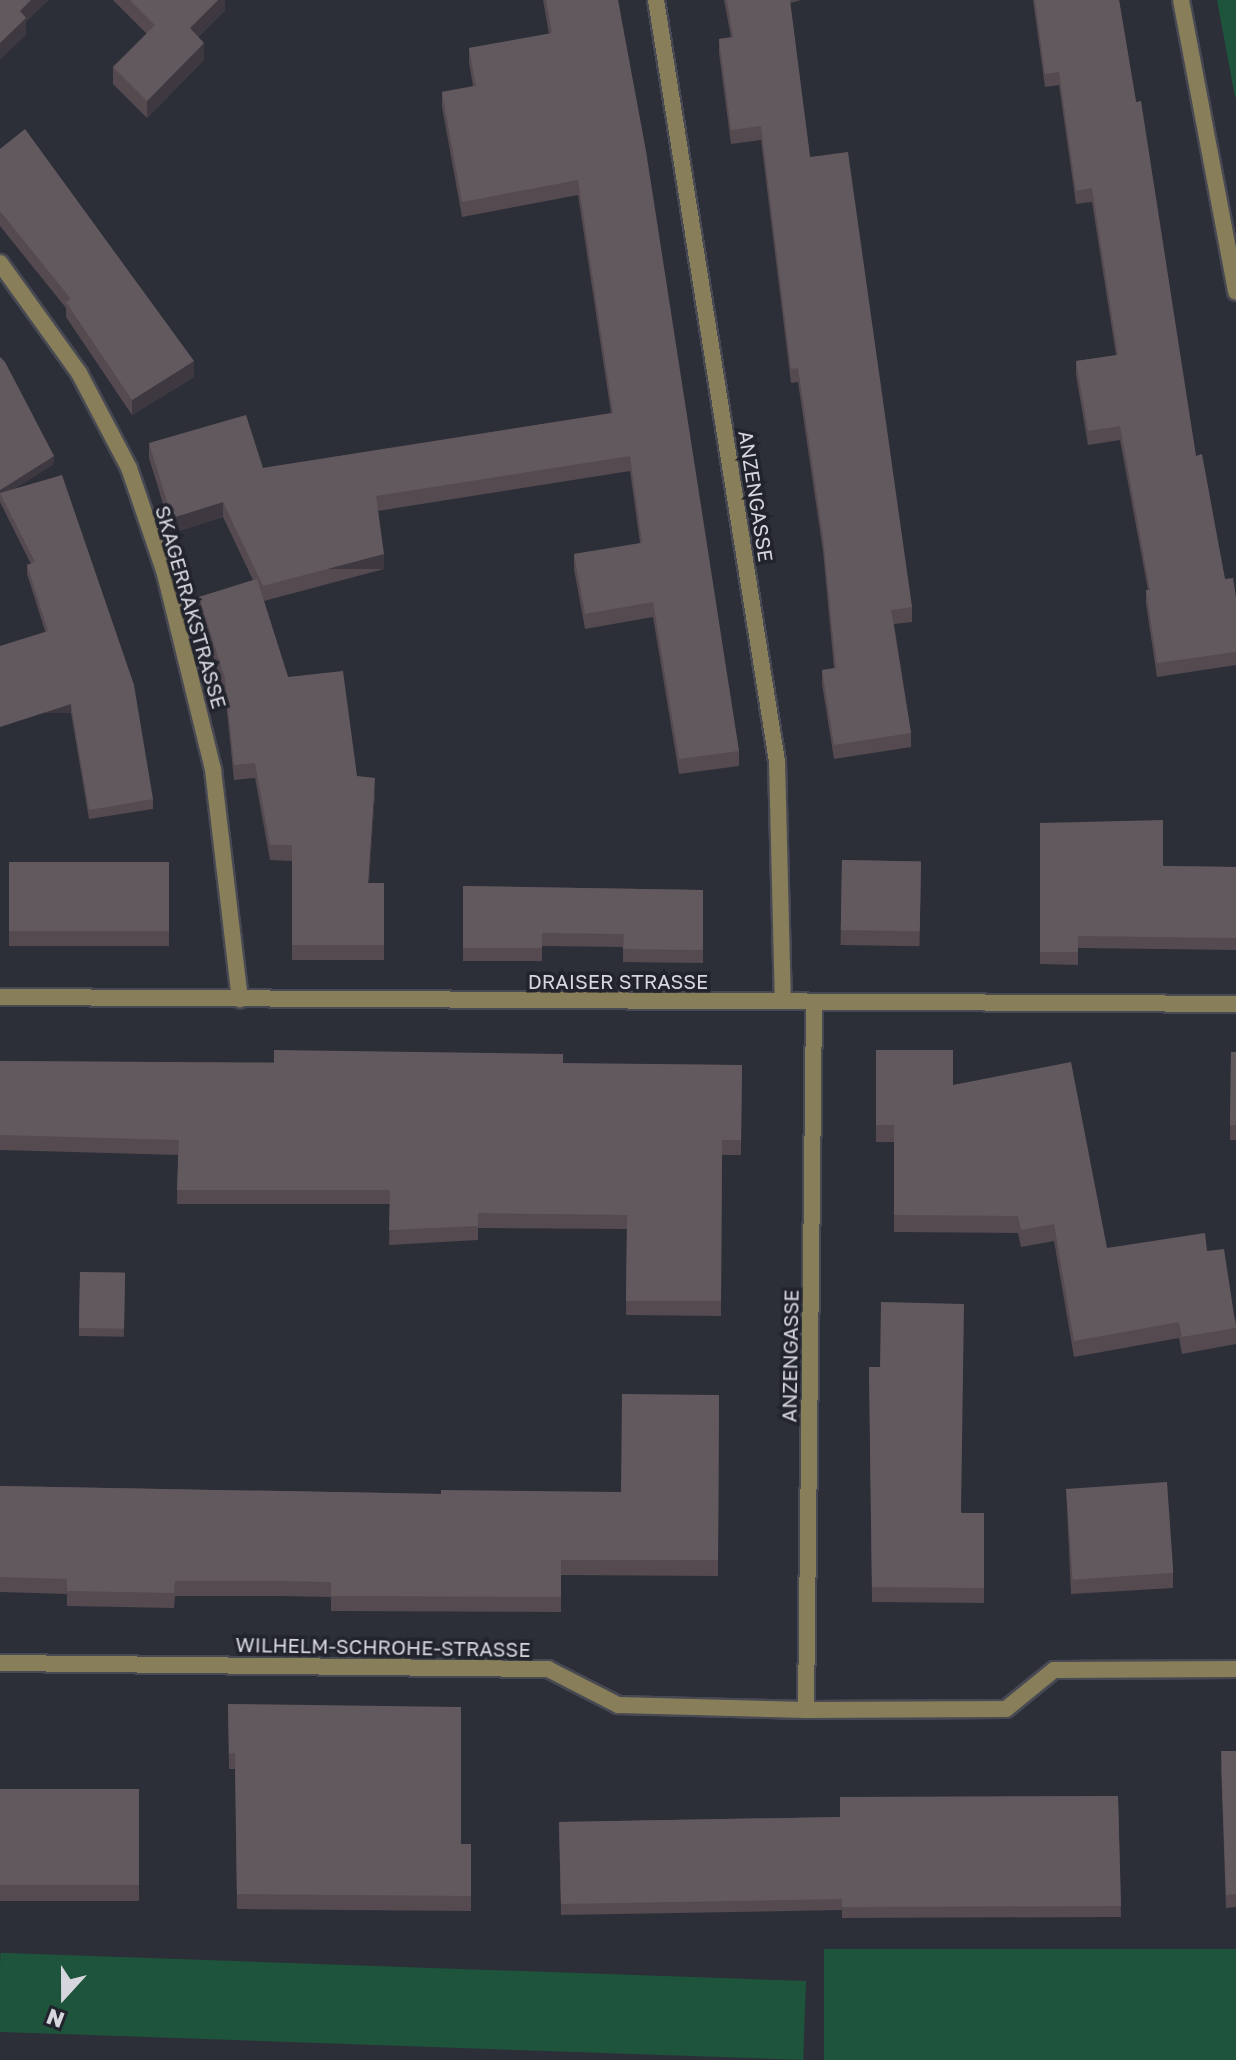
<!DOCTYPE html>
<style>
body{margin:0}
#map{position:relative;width:1236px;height:2060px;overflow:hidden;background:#2c2e38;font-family:"Golos Text",sans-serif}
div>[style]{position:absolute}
.green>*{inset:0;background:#1e543b;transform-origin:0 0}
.roads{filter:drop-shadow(2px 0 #474953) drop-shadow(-2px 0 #474953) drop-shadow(0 2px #474953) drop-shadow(0 -2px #474953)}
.street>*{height:16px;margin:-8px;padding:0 8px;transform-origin:8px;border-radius:8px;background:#887e59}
.wall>*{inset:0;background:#544a50;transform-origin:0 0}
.shaded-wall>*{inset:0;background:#3e3840;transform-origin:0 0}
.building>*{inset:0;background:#62595f;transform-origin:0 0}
span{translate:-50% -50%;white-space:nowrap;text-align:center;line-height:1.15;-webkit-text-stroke:7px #22242d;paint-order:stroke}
.street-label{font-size:20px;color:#d6d7de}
.north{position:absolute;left:24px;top:1956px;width:80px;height:80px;-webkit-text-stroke:6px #22242d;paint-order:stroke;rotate:201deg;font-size:22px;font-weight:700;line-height:32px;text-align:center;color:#d6d7de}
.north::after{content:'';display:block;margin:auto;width:28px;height:36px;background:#d6d7de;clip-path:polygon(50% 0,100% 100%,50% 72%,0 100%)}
</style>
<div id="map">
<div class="green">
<div style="clip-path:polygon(1217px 0,1236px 0,1236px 97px,1235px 97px)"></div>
<div style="left:1236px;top:1949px;width:111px;height:412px;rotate:90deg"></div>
<div style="left:806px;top:1981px;width:79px;height:806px;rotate:92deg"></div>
</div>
<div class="roads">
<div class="street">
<div style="left:656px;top:0;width:771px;rotate:80.97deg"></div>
<div style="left:777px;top:761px;width:240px;rotate:88.6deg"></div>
<div style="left:1181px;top:0;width:297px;rotate:79.3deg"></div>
<div style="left:0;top:263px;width:135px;rotate:54.3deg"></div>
<div style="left:79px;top:373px;width:107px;rotate:62.2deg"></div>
<div style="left:129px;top:468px;width:112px;rotate:71.2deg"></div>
<div style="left:165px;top:574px;width:202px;rotate:76.2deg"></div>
<div style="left:213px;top:770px;width:231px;rotate:83.3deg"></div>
<div style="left:0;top:997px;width:1236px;rotate:0.32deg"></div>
<div style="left:0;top:1663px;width:548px;rotate:0.63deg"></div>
<div style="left:548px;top:1669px;width:79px;rotate:27.2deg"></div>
<div style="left:618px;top:1705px;width:188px;rotate:1.5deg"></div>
<div style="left:806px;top:1710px;width:200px;rotate:-0.3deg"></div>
<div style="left:1006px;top:1709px;width:62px;rotate:-39.1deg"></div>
<div style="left:1054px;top:1670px;width:182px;rotate:-0.3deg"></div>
<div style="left:806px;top:1710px;width:708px;rotate:-89.35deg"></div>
</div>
</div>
<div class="wall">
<div style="clip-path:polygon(113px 0,225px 0,225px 10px,198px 37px,204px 60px,147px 118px,113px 84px,113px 67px,147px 34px)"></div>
<div style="clip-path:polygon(543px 0,618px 0,739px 751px,739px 766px,679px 774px,653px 617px,585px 629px,574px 569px,574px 554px,640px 543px,630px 471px,378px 511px,384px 569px,264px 601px,288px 677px,357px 776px,375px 793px,369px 883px,384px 883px,384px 960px,292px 960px,292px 861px,270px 860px,255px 778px,234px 780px,225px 693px,199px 612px,199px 597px,253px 580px,223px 517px,172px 533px,149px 458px,149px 443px,263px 468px,611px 413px,578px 195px,462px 217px,442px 107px,442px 92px,473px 86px,469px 63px,469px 48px,549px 34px)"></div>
<div style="clip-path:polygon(724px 0,801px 0,790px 3px,810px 157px,912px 607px,912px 622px,894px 624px,911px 733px,911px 747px,834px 759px,822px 684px,822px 670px,834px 668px,823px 551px,798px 382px,791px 383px,761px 140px,731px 144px,719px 53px,719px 39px,731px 37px)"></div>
<div style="clip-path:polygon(1033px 0,1119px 0,1196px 456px,1225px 579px,1236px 597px,1236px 665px,1157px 677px,1146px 604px,1146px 590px,1148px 590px,1120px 440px,1088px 445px,1076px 375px,1076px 361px,1116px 355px,1092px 202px,1076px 204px,1059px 85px,1045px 87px)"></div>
<div style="clip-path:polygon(0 149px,194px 377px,132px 415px,66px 317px,66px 308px,0 226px)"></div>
<div style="clip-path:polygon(0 357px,54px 464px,12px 490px,153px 799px,153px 809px,89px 819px,71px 713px,27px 574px,27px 565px,31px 564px,0 502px)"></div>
<div style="clip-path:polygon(1040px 823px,1163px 866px,1236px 867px,1236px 950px,1078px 948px,1078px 965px,1040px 964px)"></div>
<div style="left:842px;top:860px;width:79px;height:85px;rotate:1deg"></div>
<div style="left:9px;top:862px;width:160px;height:84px"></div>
<div style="clip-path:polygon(463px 886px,703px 890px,703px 963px,623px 962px,623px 947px,542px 946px,542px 961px,463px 961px)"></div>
<div style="clip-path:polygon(876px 1050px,953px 1085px,1107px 1248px,1207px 1251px,1236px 1322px,1236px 1344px,1182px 1354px,1179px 1338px,1074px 1357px,1054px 1241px,1021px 1247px,1018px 1233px,894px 1232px,894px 1142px,876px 1142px)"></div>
<div style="clip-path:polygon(1231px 1052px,1236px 1052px,1236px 1140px,1230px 1140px)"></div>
<div style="clip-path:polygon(0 1061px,742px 1065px,741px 1155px,722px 1155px,721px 1316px,626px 1315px,627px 1229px,478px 1228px,478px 1240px,389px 1245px,390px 1204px,177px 1204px,178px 1155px,0 1150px)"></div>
<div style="left:80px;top:1272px;width:45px;height:64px;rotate:1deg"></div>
<div style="clip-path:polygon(869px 1367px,962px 1513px,984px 1513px,984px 1603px,872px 1602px)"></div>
<div style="clip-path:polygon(719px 1395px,718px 1576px,561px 1575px,561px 1612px,331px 1611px,331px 1597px,279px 1596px,175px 1596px,174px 1608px,67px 1606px,67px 1594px,0 1592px,0 1486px,441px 1494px,621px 1492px)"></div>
<div style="clip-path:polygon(1066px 1488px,1173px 1573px,1173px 1588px,1071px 1594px)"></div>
<div style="clip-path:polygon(228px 1704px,461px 1844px,471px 1844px,471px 1911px,237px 1909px,235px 1769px,229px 1769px)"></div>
<div style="clip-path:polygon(1236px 1751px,1236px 1907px,1226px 1908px,1221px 1764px)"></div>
<div style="left:0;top:1789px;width:139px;height:112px"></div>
<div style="clip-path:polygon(1118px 1796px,1121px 1917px,842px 1918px,842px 1910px,561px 1915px,559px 1822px,840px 1817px)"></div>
</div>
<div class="shaded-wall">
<div style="clip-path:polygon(31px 0,49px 0,26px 22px,26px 35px,0 60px,0 43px,20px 11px)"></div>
<div style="clip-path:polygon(218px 0,225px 0,225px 10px,190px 45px,190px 28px)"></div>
<div style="clip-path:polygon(204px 43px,204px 60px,147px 118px,147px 101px)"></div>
<div style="clip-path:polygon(194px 361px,194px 377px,132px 415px,132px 400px)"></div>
<div style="clip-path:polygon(54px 456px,54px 464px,2px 496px,0 493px,0 497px,0 490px)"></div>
<div style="clip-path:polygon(223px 502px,223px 517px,172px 533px,172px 518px)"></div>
<div style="left:384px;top:554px;width:15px;height:125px;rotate:90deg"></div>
<div style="left:71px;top:704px;width:9px;height:75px;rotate:90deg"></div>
<div style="clip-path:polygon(375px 778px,375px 793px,368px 898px,368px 883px)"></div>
</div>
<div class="building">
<div style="clip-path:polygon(0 0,31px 0,20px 11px,26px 18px,0 43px)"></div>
<div style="clip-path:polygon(130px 0,218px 0,190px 28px,204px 43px,147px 101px,113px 67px,155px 25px)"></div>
<div style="clip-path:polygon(546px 0,618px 0,646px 151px,739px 751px,679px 759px,653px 602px,585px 614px,574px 554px,642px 543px,630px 456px,376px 496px,384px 554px,263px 586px,223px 502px,172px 518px,149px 443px,246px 415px,263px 468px,613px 413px,578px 180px,462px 202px,442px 92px,476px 86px,469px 48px,552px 33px)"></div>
<div style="clip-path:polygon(727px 0,790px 0,810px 157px,848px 152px,912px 607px,891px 610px,911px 733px,834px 745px,822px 670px,836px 668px,823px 537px,798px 368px,791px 369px,761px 126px,731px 130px,719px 39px,733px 37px)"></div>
<div style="clip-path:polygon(1035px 0,1119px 0,1136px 102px,1141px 101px,1196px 456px,1202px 454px,1225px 579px,1233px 578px,1236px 597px,1236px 652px,1157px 663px,1146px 590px,1150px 590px,1120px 426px,1088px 431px,1076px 361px,1118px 355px,1092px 188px,1076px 191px,1059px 72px,1045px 74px)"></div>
<div style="clip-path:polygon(25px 129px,194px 361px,132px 400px,66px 302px,71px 299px,0 211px,0 149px)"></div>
<div style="clip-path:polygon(0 357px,5px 362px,54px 456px,0 490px)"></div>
<div style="clip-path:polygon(62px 475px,134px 685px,153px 799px,89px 810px,71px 704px,0 727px,0 646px,48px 631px,27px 565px,35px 562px,0 493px)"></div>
<div style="clip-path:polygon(257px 579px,288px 677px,343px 671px,357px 776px,375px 778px,368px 883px,384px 883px,384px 945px,292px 945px,292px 845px,270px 845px,255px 763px,234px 765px,225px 678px,199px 597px)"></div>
<div style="clip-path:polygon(1163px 820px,1163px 866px,1236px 867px,1236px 938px,1078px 936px,1078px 952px,1040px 952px,1040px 823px)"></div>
<div style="left:842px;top:860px;width:79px;height:70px;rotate:1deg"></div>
<div style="left:9px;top:862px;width:160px;height:69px"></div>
<div style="clip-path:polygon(463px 886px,703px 890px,703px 950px,623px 949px,624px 934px,542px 933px,542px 948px,463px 948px)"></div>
<div style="clip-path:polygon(274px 1050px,563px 1054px,563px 1063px,742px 1065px,741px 1140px,722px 1140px,721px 1301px,626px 1301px,627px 1215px,478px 1213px,478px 1226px,389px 1230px,390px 1190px,177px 1190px,179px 1140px,0 1135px,0 1061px,274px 1063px)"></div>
<div style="clip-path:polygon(876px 1050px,953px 1050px,953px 1085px,1071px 1062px,1107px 1248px,1205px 1233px,1207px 1251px,1224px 1249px,1236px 1328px,1182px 1337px,1179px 1322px,1074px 1341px,1054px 1224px,1021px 1230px,1018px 1216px,894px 1215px,894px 1125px,876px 1125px)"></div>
<div style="clip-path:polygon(1231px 1052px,1236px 1052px,1236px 1125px,1230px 1125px)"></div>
<div style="left:80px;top:1272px;width:45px;height:56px;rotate:1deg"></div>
<div style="clip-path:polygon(881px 1302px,964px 1304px,961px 1513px,984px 1513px,984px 1588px,872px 1587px,869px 1367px,880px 1367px)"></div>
<div style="clip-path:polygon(622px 1394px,719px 1395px,718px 1560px,561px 1560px,561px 1597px,331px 1596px,331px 1582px,279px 1581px,175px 1581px,174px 1593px,67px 1591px,67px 1579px,0 1577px,0 1486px,441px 1494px,441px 1490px,621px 1492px)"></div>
<div style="left:1167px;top:1482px;width:91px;height:101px;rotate:86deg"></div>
<div style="clip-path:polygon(228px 1704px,461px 1707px,461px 1844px,471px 1844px,471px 1896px,237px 1894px,235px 1753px,229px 1754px)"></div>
<div style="clip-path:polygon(1221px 1751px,1236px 1751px,1236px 1894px,1226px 1895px)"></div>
<div style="left:0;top:1789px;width:139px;height:96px"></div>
<div style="clip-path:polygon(1118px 1796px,1121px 1906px,842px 1907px,842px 1899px,561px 1904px,559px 1822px,840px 1817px,840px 1797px)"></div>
</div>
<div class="street-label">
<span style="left:756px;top:496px;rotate:81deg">ANZENGASSE</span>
<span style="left:191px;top:607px;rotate:74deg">SKAGERRAKSTRASSE</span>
<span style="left:618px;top:981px">DRAISER STRASSE</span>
<span style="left:790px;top:1356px;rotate:-89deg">ANZENGASSE</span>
<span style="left:383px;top:1647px;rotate:1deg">WILHELM-SCHROHE-STRASSE</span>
</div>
<div class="north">N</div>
</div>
